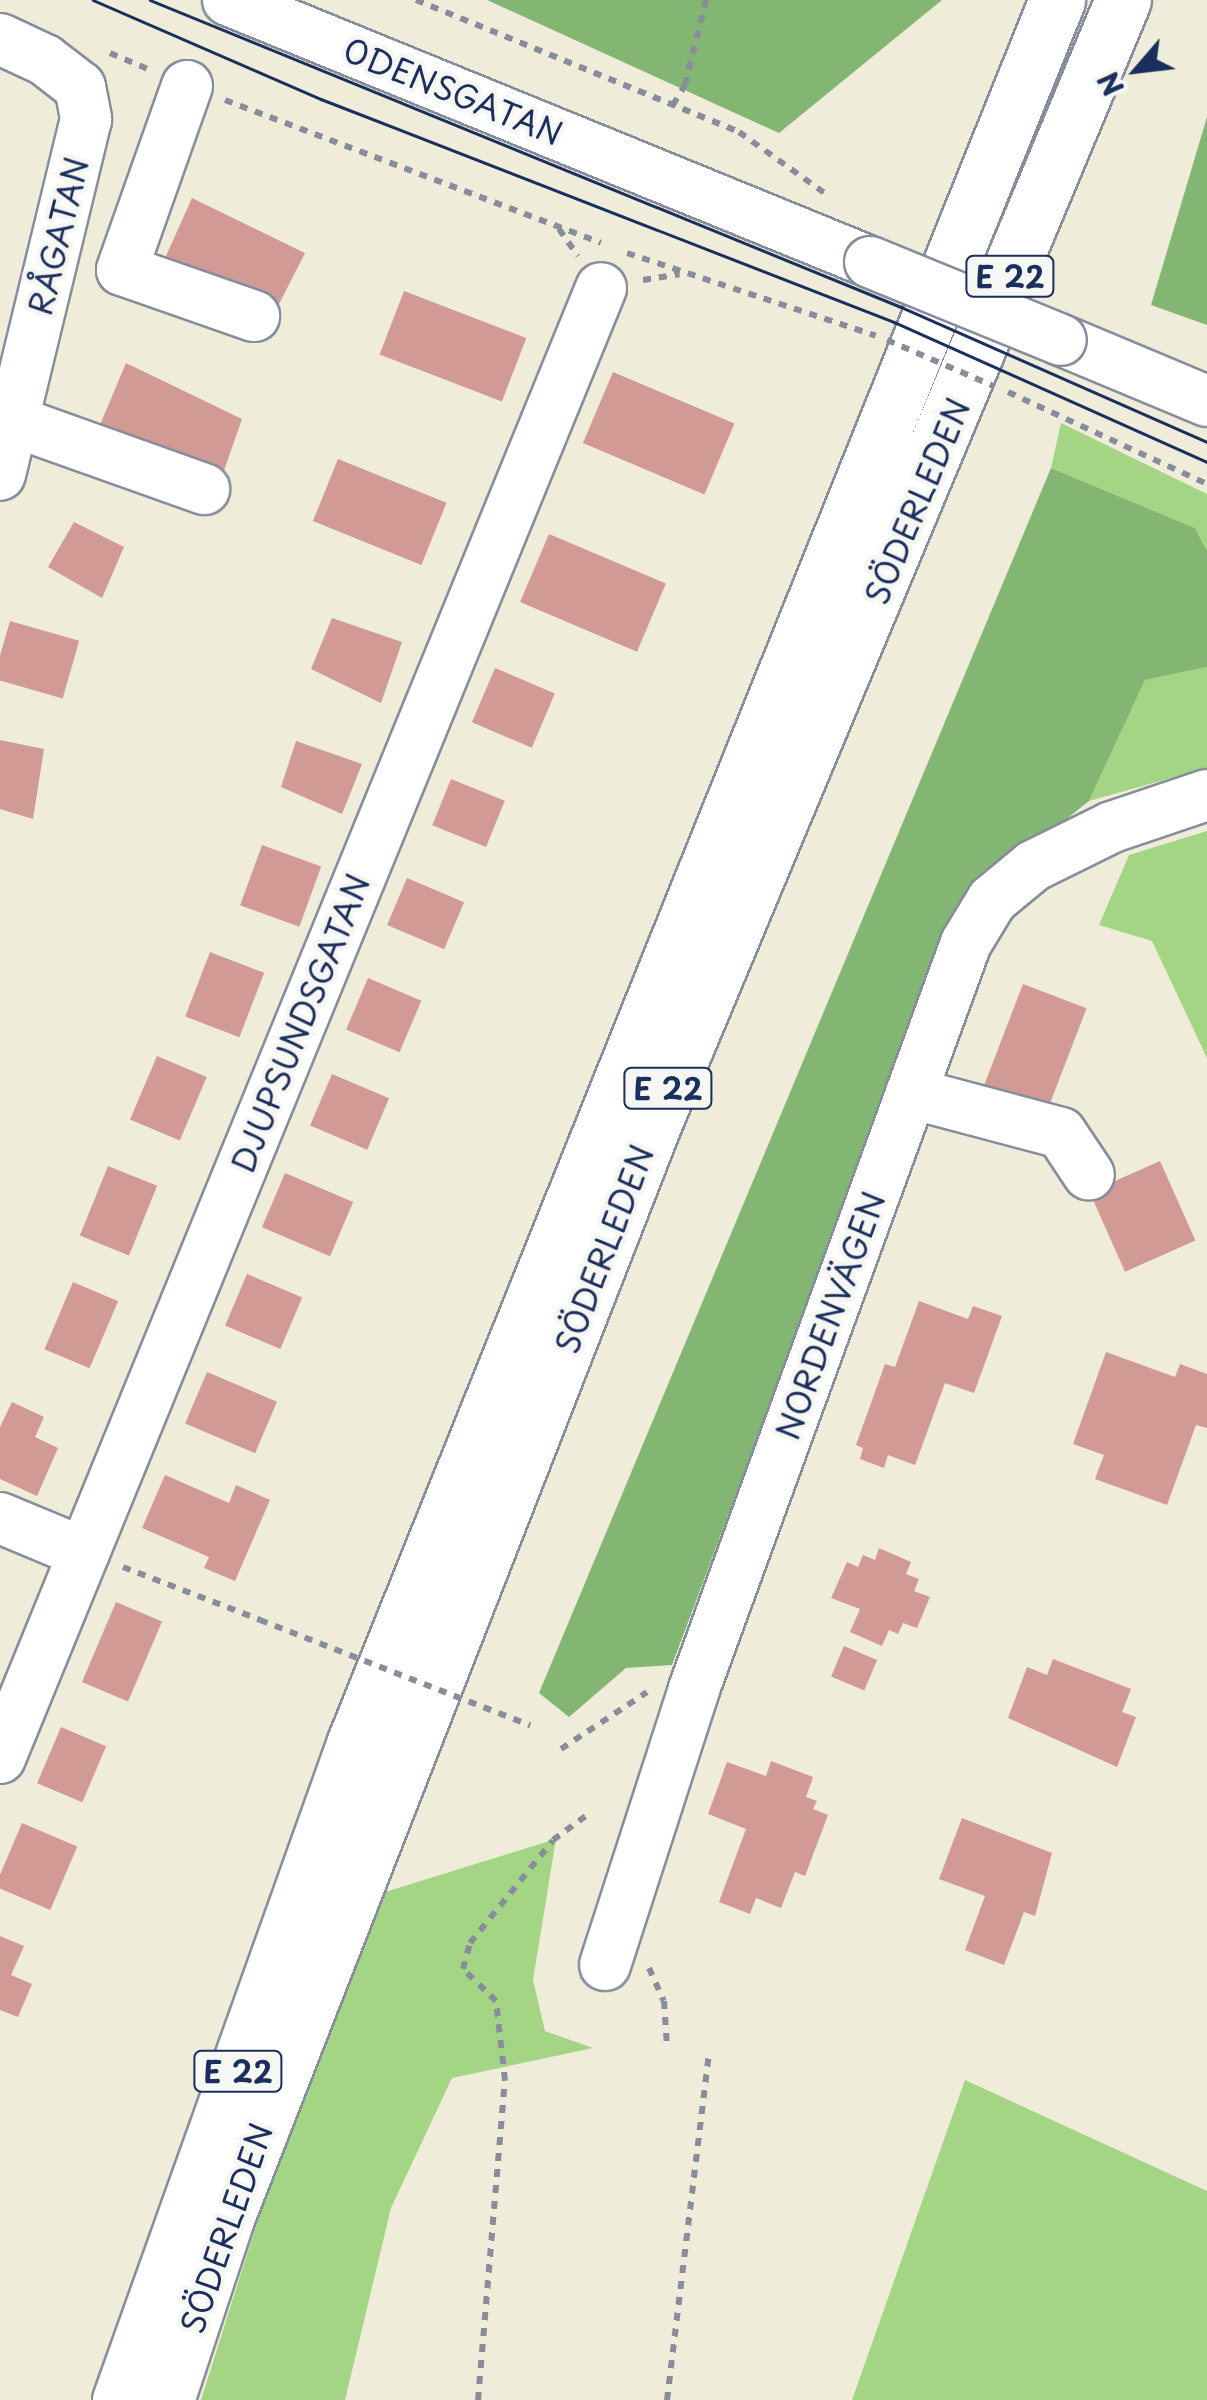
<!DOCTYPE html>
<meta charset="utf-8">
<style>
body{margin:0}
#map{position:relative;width:1207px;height:2400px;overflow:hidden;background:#f0ecda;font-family:"Playpen Sans",sans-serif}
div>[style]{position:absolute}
.green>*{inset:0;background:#a4d584}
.forest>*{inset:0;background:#83b672}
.building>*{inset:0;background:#d19a94;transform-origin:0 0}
.path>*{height:6px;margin-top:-3px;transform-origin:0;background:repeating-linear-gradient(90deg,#868e9c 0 8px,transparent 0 16px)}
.roads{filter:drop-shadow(2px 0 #868e9c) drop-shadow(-2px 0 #868e9c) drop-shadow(0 2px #868e9c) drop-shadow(0 -2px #868e9c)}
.minor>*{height:50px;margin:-25px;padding:0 25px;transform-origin:25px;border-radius:25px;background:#fff}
.highway>*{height:55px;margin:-27.5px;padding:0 27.5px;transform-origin:27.5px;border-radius:27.5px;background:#fff}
.tram>*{height:2.5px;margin:-1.25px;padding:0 1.25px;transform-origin:1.25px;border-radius:1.25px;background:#1b2f5e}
.path-bridge>*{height:6px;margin-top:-3px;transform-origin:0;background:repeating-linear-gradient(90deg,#868e9c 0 8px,transparent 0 16px)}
.bridges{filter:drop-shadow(2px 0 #868e9c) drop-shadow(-2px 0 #868e9c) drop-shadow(0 2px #868e9c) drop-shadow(0 -2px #868e9c)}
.minor-bridge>*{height:50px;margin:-25px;padding:0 25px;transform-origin:25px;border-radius:25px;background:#fff}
span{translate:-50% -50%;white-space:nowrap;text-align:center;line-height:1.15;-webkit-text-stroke:9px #f6f6f2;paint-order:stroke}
.shield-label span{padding:2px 8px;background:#f6f6f2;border:2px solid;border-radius:8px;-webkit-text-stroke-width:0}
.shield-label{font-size:30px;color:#1b2f5e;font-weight:700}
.street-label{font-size:32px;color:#1b2f5e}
.north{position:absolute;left:1087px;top:20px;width:100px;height:100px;-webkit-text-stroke:8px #f6f6f2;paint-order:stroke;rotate:242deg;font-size:28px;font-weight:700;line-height:40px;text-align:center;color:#1b2f5e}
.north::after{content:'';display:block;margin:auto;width:35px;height:45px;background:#1b2f5e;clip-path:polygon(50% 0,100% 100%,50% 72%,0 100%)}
</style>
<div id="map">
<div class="green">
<div style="clip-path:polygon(1061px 423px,1207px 494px,1207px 551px,1195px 528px,1051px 468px)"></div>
<div style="clip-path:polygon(1207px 667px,1207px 768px,1089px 801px,1145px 680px)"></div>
<div style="clip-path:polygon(1207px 831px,1207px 1058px,1152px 941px,1099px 925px,1129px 855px)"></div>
<div style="clip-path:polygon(556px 1839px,533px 1980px,545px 2031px,593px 2048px,452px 2078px,391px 2208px,345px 2400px,201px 2400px,275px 2166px,385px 1892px)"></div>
<div style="clip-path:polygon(965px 2080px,1207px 2191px,1207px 2400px,852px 2400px)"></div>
</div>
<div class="forest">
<div style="clip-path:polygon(487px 0,942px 0,779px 133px)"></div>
<div style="clip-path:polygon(1207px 117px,1207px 325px,1151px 305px)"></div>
<div style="clip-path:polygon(1051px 468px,1195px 528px,1207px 551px,1207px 667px,1145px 680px,1089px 801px,969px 897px,867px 1144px,672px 1665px,626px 1668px,569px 1717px,539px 1693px)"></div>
</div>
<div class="building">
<div style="clip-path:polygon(192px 198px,305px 253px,278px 306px,162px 265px)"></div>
<div style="left:404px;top:291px;width:131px;height:68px;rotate:21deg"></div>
<div style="clip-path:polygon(126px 363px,242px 419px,220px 482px,97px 432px)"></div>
<div style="left:613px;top:372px;width:132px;height:77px;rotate:23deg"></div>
<div style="left:338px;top:459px;width:117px;height:67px;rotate:22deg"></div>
<div style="clip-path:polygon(74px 522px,124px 547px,102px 598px,48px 567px)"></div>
<div style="left:549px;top:534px;width:127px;height:74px;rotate:23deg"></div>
<div style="clip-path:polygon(332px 618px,402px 642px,381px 703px,311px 669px)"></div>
<div style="left:10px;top:621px;width:72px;height:60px;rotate:16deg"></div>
<div style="left:495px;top:668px;width:65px;height:59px;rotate:23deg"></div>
<div style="clip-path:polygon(0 740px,44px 749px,33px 819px,0 809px)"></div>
<div style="clip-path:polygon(296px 741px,362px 764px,342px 814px,281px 787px)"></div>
<div style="left:451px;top:779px;width:58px;height:50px;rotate:22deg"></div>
<div style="left:262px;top:845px;width:63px;height:64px;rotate:20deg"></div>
<div style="left:407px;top:878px;width:62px;height:51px;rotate:23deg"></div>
<div style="left:210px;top:952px;width:58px;height:69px;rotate:21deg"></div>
<div style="left:368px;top:978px;width:58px;height:56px;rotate:23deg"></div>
<div style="left:1023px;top:984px;width:68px;height:109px;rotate:21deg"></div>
<div style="left:157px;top:1056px;width:54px;height:69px;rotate:23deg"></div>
<div style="left:332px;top:1074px;width:62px;height:56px;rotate:23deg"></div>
<div style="left:1160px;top:1161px;width:87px;height:77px;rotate:66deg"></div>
<div style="left:108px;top:1166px;width:53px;height:75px;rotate:22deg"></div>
<div style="left:285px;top:1173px;width:74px;height:59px;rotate:23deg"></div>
<div style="left:247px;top:1274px;width:60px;height:56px;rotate:23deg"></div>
<div style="left:73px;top:1282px;width:49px;height:73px;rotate:23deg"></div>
<div style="clip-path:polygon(919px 1301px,968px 1319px,973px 1306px,1002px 1316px,974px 1393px,945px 1383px,915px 1465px,888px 1455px,884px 1468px,860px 1459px,863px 1448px,856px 1445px,885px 1364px,895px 1367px)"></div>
<div style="clip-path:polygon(1106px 1352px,1175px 1377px,1180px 1364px,1207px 1374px,1207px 1428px,1196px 1425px,1167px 1505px,1095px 1479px,1104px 1455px,1073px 1444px)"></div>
<div style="left:207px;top:1372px;width:76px;height:56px;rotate:23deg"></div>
<div style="clip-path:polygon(12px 1402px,44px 1417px,35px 1437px,58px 1448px,37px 1496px,0 1479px,0 1427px)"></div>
<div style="clip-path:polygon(165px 1475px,229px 1503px,236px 1485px,270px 1500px,235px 1581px,204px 1568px,209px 1557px,142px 1528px)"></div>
<div style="clip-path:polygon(879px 1548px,911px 1562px,906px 1574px,919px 1579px,914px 1591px,930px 1597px,917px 1628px,903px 1623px,898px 1634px,889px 1630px,882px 1646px,850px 1632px,860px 1609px,831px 1598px,847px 1562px,858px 1567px,863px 1555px,875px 1560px)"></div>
<div style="left:116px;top:1602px;width:50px;height:87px;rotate:23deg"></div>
<div style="left:844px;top:1646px;width:36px;height:33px;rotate:23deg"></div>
<div style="clip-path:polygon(1053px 1659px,1131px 1689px,1122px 1712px,1136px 1717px,1117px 1767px,1008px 1718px,1027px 1667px,1047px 1675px)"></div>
<div style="left:61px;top:1727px;width:49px;height:61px;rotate:23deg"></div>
<div style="clip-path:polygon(771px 1761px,813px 1777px,806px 1797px,817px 1801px,813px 1809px,828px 1815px,805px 1876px,795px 1872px,781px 1908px,756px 1898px,750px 1914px,719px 1902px,746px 1829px,708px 1814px,727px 1762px,766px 1776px)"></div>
<div style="clip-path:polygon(962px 1818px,1052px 1853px,1035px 1916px,1024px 1912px,1004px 1965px,965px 1950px,985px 1896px,939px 1879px)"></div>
<div style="left:22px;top:1823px;width:60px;height:69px;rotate:23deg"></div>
<div style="clip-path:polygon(0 1936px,24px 1946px,11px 1975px,32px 1984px,18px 2017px,0 2010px)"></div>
</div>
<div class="path">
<div style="left:416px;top:0;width:349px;rotate:22.2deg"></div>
<div style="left:739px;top:132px;width:107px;rotate:35.5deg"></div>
<div style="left:110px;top:53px;width:43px;rotate:23deg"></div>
<div style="left:225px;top:100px;width:402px;rotate:20.8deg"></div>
<div style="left:673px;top:105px;width:23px;rotate:-59deg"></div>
<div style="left:685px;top:85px;width:88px;rotate:-76.1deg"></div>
<div style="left:559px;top:229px;width:33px;rotate:55deg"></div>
<div style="left:627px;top:253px;width:262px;rotate:18.4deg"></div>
<div style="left:643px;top:280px;width:37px;rotate:-9deg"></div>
<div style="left:1008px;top:392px;width:219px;rotate:24.8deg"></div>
<div style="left:123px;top:1567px;width:147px;rotate:21.1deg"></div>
<div style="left:561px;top:1749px;width:103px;rotate:-33.5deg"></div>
<div style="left:649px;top:1968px;width:36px;rotate:66deg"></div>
<div style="left:664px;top:2001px;width:45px;rotate:86.2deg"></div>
<div style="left:478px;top:2400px;width:321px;rotate:-85.2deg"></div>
<div style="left:505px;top:2080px;width:80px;rotate:-96.5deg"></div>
<div style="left:496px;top:2001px;width:46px;rotate:-135.9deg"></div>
<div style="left:463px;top:1969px;width:27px;rotate:-75deg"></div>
<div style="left:470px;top:1943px;width:132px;rotate:-51.1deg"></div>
<div style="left:553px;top:1840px;width:42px;rotate:-36.3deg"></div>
<div style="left:667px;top:2400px;width:348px;rotate:-83.1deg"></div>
</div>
<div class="roads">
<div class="minor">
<div style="left:228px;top:0;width:693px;rotate:22.2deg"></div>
<div style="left:0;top:39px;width:50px;rotate:25deg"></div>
<div style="left:45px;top:60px;width:44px;rotate:37.6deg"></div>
<div style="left:80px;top:87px;width:33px;rotate:79deg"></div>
<div style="left:86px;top:119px;width:366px;rotate:103.6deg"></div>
<div style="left:187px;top:86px;width:195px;rotate:109.5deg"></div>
<div style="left:122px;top:270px;width:140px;rotate:19.2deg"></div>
<div style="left:1061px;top:340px;width:158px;rotate:22.7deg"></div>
<div style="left:13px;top:421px;width:203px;rotate:19.6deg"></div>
<div style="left:911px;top:1093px;width:155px;rotate:14.9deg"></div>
<div style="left:1061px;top:1133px;width:50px;rotate:56.3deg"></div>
<div style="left:0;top:1518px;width:91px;rotate:22.6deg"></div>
<div style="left:0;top:1758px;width:1588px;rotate:-67.76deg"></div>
<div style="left:605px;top:1965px;width:290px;rotate:-72.1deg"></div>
<div style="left:694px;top:1689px;width:794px;rotate:-69.97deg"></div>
<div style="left:966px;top:943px;width:50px;rotate:-58.8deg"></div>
<div style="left:992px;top:900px;width:53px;rotate:-39.7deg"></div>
<div style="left:1033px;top:866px;width:88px;rotate:-26.3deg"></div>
<div style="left:1112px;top:827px;width:100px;rotate:-18.6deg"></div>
</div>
<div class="highway">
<div style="left:120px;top:2400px;width:699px;rotate:-70.35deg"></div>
<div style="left:355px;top:1742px;width:1878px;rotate:-68.05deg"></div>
<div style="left:166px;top:2400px;width:197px;rotate:-71.7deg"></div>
<div style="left:228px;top:2213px;width:1166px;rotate:-68.67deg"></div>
<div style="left:652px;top:1127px;width:1221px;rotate:-67.32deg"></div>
</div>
</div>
<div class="tram">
<div style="left:93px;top:0;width:249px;rotate:23.5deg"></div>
<div style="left:321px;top:99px;width:615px;rotate:21.26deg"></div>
<div style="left:894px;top:322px;width:343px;rotate:24.1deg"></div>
<div style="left:150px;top:0;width:811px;rotate:22.23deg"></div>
<div style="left:901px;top:307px;width:334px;rotate:23.8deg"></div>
</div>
<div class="path-bridge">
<div style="left:887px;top:340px;width:116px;rotate:23.3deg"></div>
<div style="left:260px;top:1620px;width:290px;rotate:21.3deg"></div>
</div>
<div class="bridges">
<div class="minor-bridge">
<div style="left:870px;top:262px;width:206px;rotate:22.2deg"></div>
</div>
</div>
<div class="shield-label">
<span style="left:1010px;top:276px">E 22</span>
<span style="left:668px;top:1088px">E 22</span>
<span style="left:238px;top:2071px">E 22</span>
</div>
<div class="street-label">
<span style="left:453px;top:91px;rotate:22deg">ODENSGATAN</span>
<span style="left:58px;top:236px;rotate:-76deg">RÅGATAN</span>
<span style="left:917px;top:501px;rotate:-67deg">SÖDERLEDEN</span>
<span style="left:300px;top:1023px;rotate:-68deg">DJUPSUNDSGATAN</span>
<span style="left:604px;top:1249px;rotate:-69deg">SÖDERLEDEN</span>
<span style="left:830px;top:1315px;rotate:-70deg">NORDENVÄGEN</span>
<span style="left:226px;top:2228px;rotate:-71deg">SÖDERLEDEN</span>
</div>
<div class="north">N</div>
</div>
